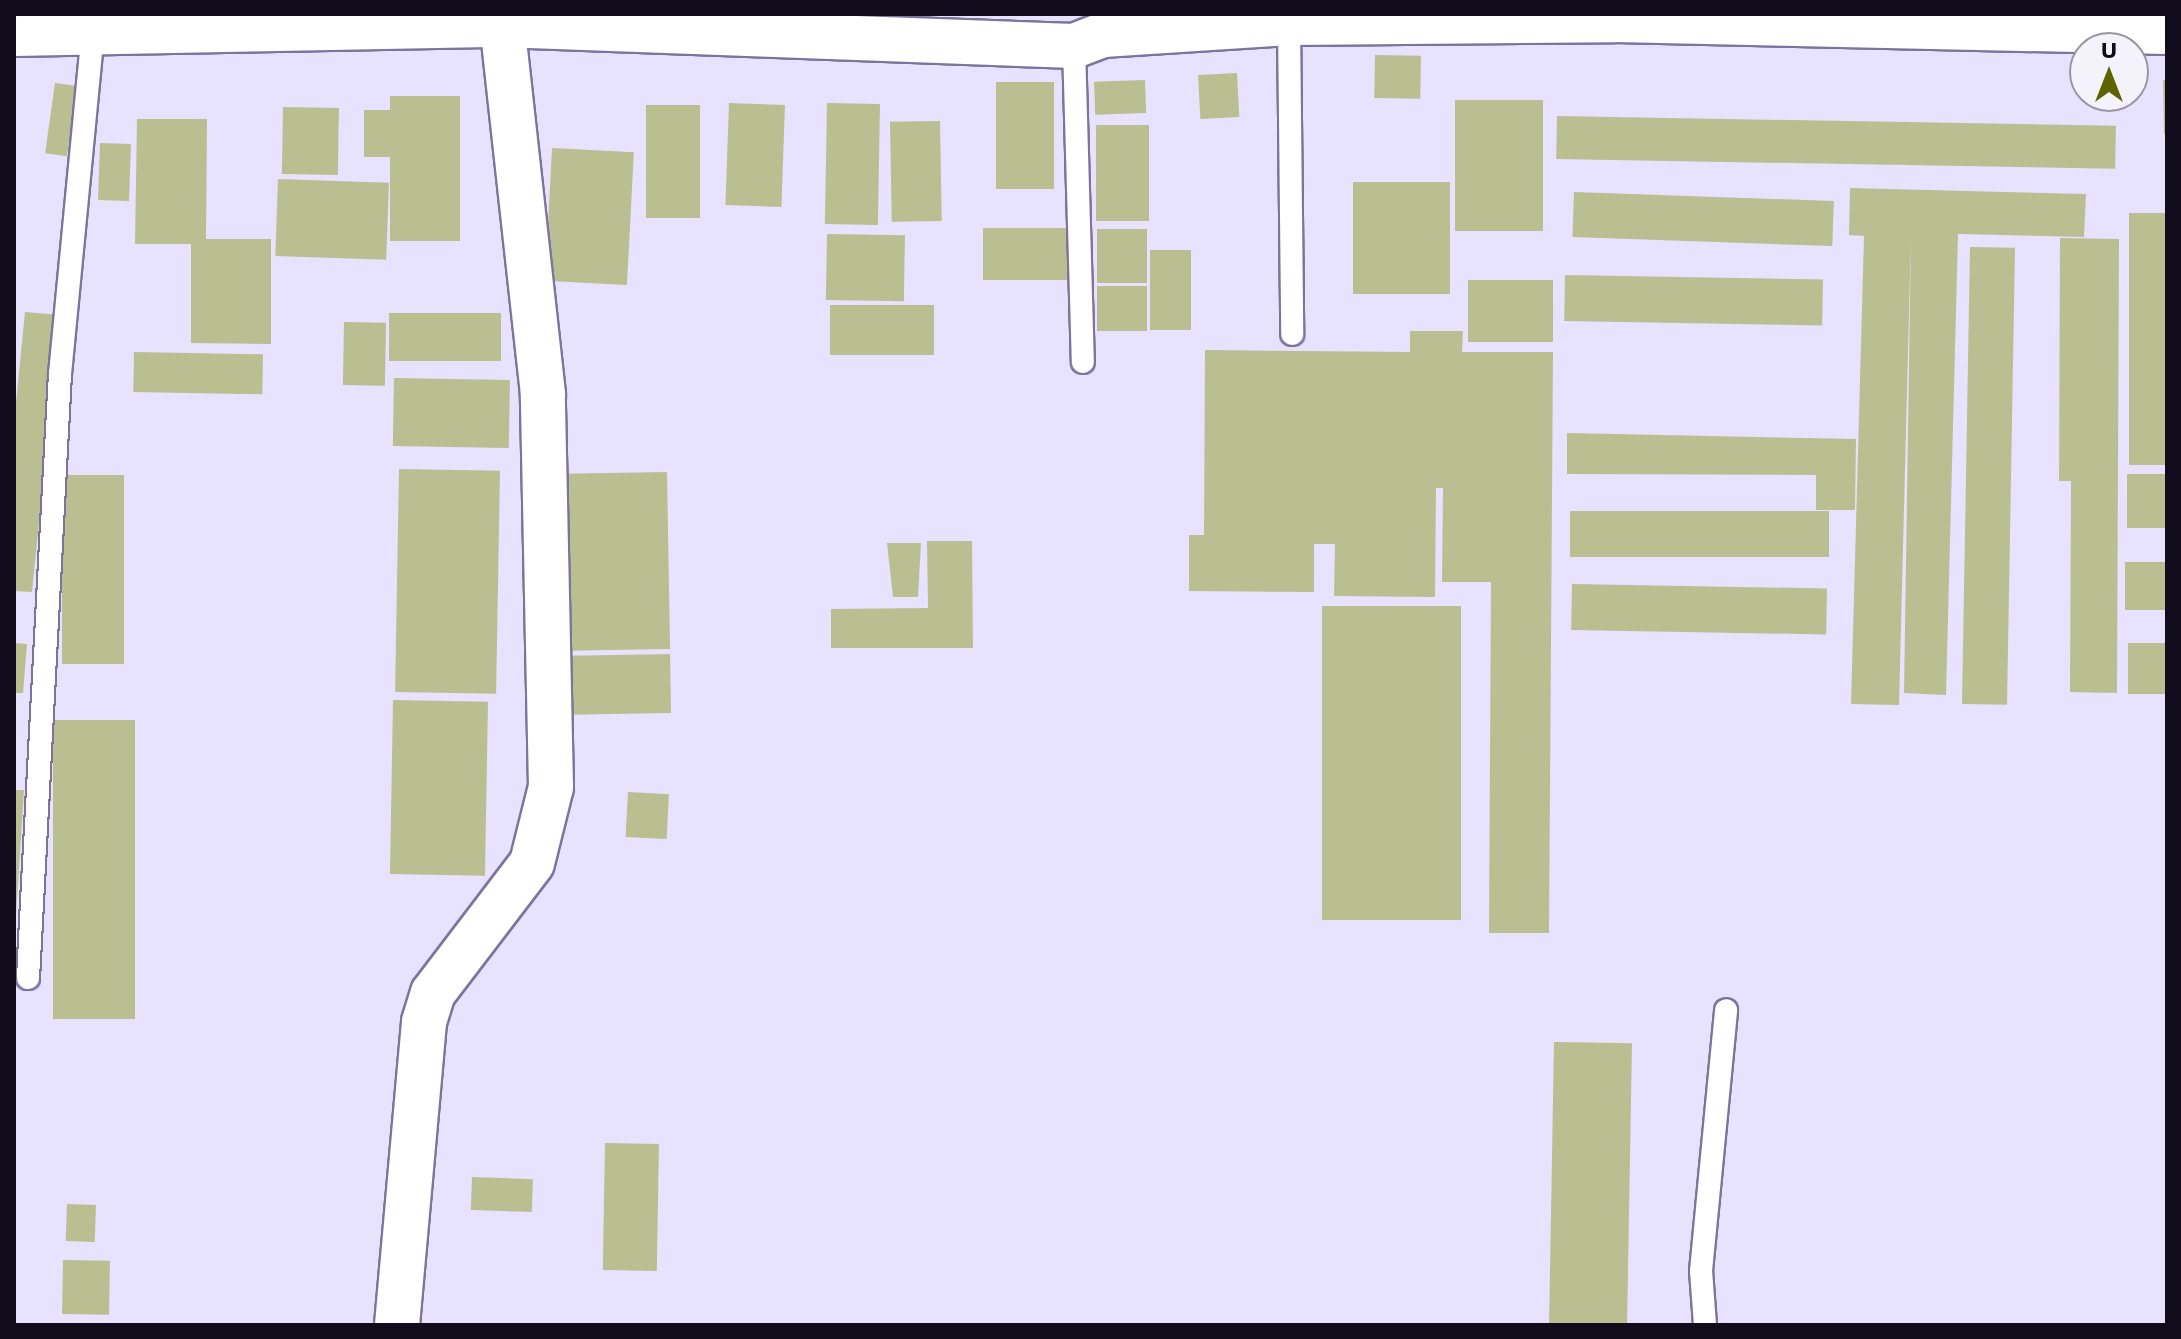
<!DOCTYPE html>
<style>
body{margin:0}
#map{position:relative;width:2181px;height:1339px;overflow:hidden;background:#e7e2fe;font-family:Commissioner,sans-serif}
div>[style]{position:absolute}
.building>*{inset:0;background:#b9bf91;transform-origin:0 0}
.roads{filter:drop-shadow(2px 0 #7d749e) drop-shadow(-2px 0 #7d749e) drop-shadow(0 2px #7d749e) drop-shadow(0 -2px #7d749e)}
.lane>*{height:22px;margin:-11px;padding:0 11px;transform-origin:11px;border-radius:11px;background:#fff}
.street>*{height:44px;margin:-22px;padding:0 22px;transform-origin:22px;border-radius:22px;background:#fff}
span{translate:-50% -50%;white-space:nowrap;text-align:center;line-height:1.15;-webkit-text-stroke:6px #f4f2fb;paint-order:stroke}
.frame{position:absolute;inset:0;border:16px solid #100c1b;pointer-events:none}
.north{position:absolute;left:2069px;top:32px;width:80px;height:80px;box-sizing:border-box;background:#f4f2fb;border:2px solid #9996a1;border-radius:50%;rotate:0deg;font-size:22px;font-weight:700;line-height:32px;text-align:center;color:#100c1b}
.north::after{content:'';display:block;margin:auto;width:28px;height:36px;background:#5d6300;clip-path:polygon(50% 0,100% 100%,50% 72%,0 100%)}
</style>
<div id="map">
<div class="building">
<div style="left:1375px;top:55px;width:46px;height:43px;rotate:1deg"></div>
<div style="left:1237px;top:73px;width:44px;height:39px;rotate:87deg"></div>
<div style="left:1145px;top:80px;width:33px;height:51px;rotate:88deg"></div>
<div style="clip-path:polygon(2163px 80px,2167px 80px,2167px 134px,2164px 134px)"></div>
<div style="left:996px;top:82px;width:58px;height:107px"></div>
<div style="left:55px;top:83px;width:22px;height:71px;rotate:8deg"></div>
<div style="clip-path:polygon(390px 96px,460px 96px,460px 241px,390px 241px,390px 157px,364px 157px,364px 110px,390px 110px)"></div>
<div style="left:1455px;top:100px;width:88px;height:131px"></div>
<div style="left:729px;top:103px;width:56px;height:102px;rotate:2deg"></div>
<div style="left:827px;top:103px;width:53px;height:121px;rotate:1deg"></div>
<div style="left:646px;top:105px;width:54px;height:113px"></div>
<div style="left:283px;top:107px;width:56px;height:67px;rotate:1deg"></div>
<div style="left:1557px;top:116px;width:559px;height:43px;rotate:1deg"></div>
<div style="clip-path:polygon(137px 119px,207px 119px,206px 239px,271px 239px,271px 344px,191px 343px,191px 244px,135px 244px)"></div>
<div style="left:940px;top:121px;width:100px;height:50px;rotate:89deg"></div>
<div style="left:1096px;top:125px;width:53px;height:96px"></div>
<div style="left:100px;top:143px;width:31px;height:57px;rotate:2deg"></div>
<div style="left:552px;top:148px;width:82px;height:133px;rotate:3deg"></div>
<div style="left:278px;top:179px;width:111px;height:77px;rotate:2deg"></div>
<div style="left:1353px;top:182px;width:97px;height:112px"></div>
<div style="clip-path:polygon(1850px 188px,2086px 194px,2084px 237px,1958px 234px,1946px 695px,1904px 693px,1911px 235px,1899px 705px,1851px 704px,1864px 236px,1849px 235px)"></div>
<div style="left:1574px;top:192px;width:260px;height:45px;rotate:2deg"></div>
<div style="left:2129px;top:213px;width:38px;height:252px"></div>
<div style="left:983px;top:228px;width:86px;height:52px"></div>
<div style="left:1097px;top:229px;width:50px;height:54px"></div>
<div style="left:827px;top:234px;width:78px;height:66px;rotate:1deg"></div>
<div style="clip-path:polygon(2060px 238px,2119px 239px,2117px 693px,2070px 692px,2071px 481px,2059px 481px)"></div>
<div style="left:1970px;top:247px;width:45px;height:457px;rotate:1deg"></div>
<div style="left:1150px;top:250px;width:41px;height:80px"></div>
<div style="left:1565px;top:275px;width:258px;height:46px;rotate:1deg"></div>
<div style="left:1468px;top:280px;width:85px;height:62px"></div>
<div style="left:1097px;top:286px;width:50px;height:45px"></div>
<div style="left:830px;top:305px;width:104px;height:50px"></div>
<div style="clip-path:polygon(25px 312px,60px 315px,32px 592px,14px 591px,14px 422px)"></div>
<div style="left:389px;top:313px;width:112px;height:48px"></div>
<div style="left:344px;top:322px;width:42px;height:63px;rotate:1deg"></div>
<div style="clip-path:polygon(1410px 331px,1463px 331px,1462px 352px,1553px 352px,1549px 933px,1489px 933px,1491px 582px,1442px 582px,1443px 488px,1436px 488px,1435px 597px,1334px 596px,1335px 544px,1314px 544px,1314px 592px,1189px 591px,1189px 535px,1204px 535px,1205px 350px,1410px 352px)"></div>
<div style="left:134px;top:352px;width:129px;height:40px;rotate:1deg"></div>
<div style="left:394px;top:378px;width:116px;height:68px;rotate:1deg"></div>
<div style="clip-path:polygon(1567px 433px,1856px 439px,1855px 510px,1816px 510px,1816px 475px,1567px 474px)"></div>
<div style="left:399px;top:469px;width:101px;height:223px;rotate:1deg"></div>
<div style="left:667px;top:472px;width:177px;height:116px;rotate:89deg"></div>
<div style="left:2127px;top:474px;width:40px;height:54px"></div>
<div style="left:62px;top:475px;width:62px;height:189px"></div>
<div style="left:1570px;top:511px;width:259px;height:46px"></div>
<div style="clip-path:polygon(927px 541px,972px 541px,973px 648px,831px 648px,831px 609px,928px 608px)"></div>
<div style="clip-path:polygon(887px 543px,921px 543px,918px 597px,893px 597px)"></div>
<div style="left:2125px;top:562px;width:42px;height:48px"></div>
<div style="left:1572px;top:584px;width:255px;height:46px;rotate:1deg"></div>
<div style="left:1461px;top:606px;width:314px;height:139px;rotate:90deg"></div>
<div style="clip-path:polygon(14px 643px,27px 644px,23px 693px,14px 693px)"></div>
<div style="left:2128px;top:643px;width:39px;height:51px"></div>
<div style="left:670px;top:654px;width:59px;height:101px;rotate:89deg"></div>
<div style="left:393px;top:700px;width:95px;height:174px;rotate:1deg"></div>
<div style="left:53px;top:720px;width:82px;height:299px"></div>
<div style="clip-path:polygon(14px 790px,24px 790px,16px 915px,14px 915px)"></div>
<div style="left:628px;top:792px;width:41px;height:45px;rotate:3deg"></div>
<div style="left:1554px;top:1042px;width:78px;height:283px;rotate:1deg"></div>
<div style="left:605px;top:1143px;width:54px;height:127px;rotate:1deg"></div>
<div style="left:472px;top:1177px;width:61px;height:33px;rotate:2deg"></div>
<div style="left:67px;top:1204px;width:29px;height:37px;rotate:2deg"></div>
<div style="left:63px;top:1260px;width:47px;height:54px;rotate:1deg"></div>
</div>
<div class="roads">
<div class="lane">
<div style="left:1289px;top:23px;width:311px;rotate:89.4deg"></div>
<div style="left:1074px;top:46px;width:316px;rotate:88.4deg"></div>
<div style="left:28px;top:978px;width:605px;rotate:-86.97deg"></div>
<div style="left:60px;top:374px;width:347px;rotate:-84.5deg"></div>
<div style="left:1705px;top:1325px;width:54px;rotate:-94.2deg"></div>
<div style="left:1701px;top:1271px;width:262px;rotate:-84.5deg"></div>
</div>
<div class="street">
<div style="left:14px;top:34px;width:488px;rotate:-1.1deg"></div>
<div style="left:502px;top:25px;width:572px;rotate:2.1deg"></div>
<div style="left:1074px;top:46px;width:31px;rotate:-21deg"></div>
<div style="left:1103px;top:35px;width:186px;rotate:-3.7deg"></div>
<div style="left:1289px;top:23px;width:326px;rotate:-0.5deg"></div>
<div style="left:1615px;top:20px;width:552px;rotate:1.25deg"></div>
<div style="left:397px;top:1325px;width:304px;rotate:-84.9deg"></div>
<div style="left:424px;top:1022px;width:30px;rotate:-73deg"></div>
<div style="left:433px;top:993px;width:163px;rotate:-52.7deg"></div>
<div style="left:532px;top:863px;width:78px;rotate:-76deg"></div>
<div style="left:551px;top:787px;width:393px;rotate:-91.2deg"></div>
<div style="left:543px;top:394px;width:371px;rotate:-96.3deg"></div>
</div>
</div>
<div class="frame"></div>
<div class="north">U</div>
</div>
